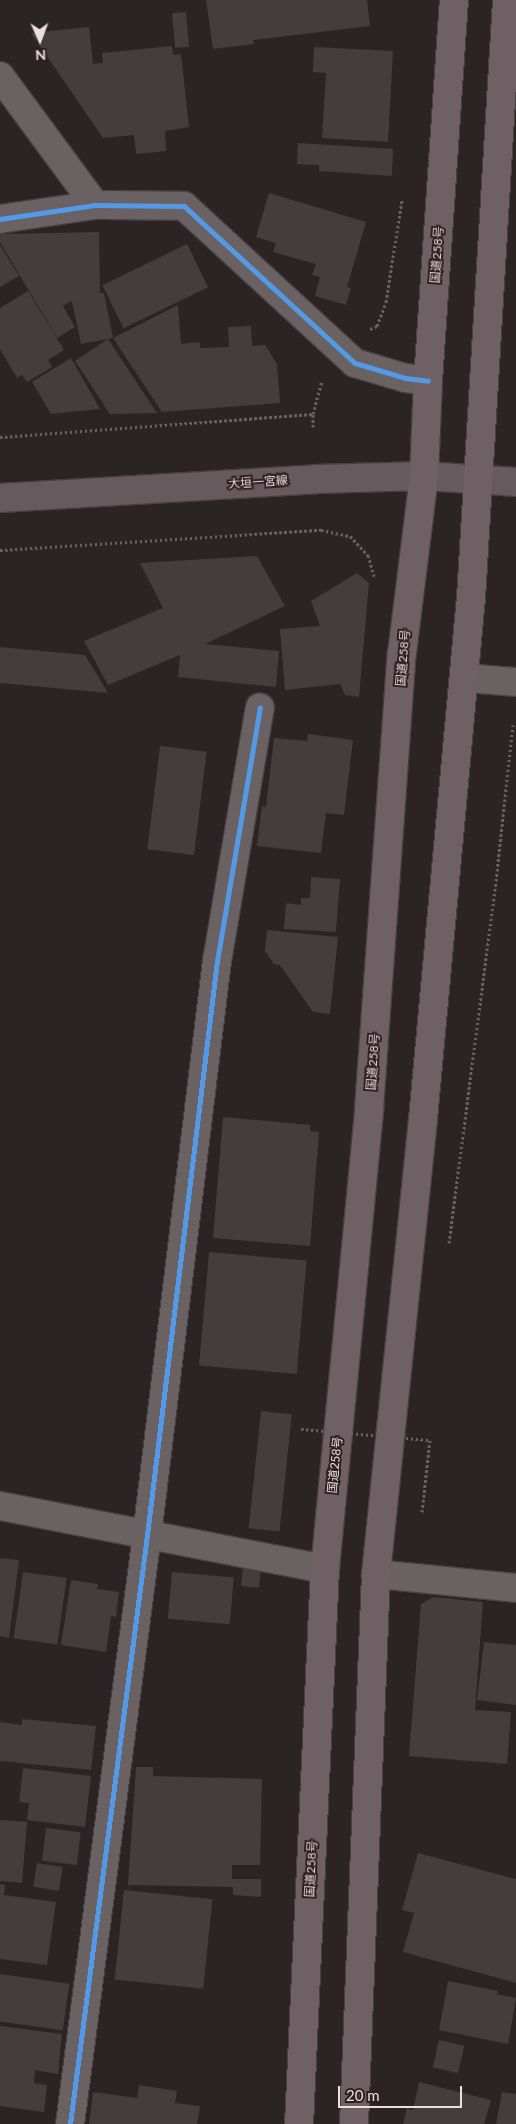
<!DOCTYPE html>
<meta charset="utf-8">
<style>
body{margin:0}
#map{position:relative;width:516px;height:2124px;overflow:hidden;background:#2c2325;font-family:Lato,"Noto Sans JP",sans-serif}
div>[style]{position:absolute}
.building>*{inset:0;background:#443d3c;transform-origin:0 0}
.path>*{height:3px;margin-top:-1.5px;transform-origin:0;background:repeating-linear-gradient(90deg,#686061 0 2.5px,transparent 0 5px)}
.roads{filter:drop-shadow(1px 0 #473f40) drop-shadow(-1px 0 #473f40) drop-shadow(0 1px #473f40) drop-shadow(0 -1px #473f40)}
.minor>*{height:28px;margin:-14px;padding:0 14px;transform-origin:14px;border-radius:14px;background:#696162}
.major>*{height:28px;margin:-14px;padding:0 14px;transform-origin:14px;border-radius:14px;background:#665a5e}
.highway>*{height:28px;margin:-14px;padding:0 14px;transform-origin:14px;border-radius:14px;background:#6f6066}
.path-bridge>*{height:3px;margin-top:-1.5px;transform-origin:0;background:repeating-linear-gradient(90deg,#686061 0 2.5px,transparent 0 5px)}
.cycleway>*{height:5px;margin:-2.5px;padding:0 2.5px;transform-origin:2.5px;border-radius:2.5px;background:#5399e6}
span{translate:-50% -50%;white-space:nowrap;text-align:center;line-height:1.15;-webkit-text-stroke:4px #301f22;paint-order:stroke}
.street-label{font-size:12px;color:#ebdfe1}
.north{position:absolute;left:15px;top:15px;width:50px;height:50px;-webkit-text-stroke:4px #301f22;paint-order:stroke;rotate:178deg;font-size:14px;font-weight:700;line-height:20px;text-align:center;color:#ebdfe1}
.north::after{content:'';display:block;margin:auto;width:18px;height:22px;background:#ebdfe1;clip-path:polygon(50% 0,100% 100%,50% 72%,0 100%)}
.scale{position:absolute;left:338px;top:2086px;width:124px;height:22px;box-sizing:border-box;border:2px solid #ebdfe1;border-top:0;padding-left:6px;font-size:15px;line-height:18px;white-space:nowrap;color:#ebdfe1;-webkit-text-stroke:4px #301f22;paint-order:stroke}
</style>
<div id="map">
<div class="building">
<div style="clip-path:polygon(206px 0,367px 0,370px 26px,253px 40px,254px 44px,213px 49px)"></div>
<div style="left:186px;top:12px;width:35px;height:14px;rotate:85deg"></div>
<div style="clip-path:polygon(89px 27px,93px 64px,103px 63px,102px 53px,172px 46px,173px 55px,181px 54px,189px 127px,165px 131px,166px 151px,136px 154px,134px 135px,103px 138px,31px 33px)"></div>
<div style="clip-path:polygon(314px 47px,393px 51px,388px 142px,322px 138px,326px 73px,313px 72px)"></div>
<div style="clip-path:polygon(298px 143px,393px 149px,392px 176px,319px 171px,319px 165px,297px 164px)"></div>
<div style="clip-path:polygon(269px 193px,366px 222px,347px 287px,351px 288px,346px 305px,315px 296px,320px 277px,312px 275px,316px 264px,273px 252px,276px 243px,256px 237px)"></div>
<div style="clip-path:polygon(99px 232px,100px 293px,104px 293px,113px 338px,81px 344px,72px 301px,63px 306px,75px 327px,57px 338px,0 242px,0 234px)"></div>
<div style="left:187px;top:244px;width:48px;height:94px;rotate:64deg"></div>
<div style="clip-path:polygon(0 245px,19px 276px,0 287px)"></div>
<div style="clip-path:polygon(28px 291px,64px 350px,48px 360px,52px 367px,27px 382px,22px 375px,17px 378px,0 349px,0 308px)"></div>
<div style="clip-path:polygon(178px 305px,181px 344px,200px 342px,200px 348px,229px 347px,228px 327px,251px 326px,252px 346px,265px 345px,277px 364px,280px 403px,162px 412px,113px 338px)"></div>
<div style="clip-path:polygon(108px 339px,157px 413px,110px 414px,75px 361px)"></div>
<div style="clip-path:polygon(71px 358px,100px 409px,51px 414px,32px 382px)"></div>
<div style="clip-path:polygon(257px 556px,285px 606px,205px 644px,279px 651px,276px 687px,178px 677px,180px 655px,108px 685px,84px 641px,163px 608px,140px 563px)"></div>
<div style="clip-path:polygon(357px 573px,369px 583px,359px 697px,345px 695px,340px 684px,285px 690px,280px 629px,320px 626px,311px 601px)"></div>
<div style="clip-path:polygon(0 647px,85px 655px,108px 693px,0 683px)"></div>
<div style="clip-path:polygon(308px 734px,353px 740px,344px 815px,326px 813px,321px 853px,257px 846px,262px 806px,266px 807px,274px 738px,307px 741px)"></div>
<div style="left:160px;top:746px;width:47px;height:104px;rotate:7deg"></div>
<div style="clip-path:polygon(311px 877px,340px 879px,336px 932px,284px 929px,286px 903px,301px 905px,301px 898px,310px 898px)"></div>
<div style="clip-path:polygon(267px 930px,338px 937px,330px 1014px,313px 1012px,280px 965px,274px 964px,265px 951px)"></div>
<div style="clip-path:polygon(223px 1117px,310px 1125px,310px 1131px,319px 1132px,310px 1246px,213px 1238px)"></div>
<div style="left:209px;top:1252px;width:98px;height:114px;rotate:5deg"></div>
<div style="left:261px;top:1411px;width:31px;height:118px;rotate:6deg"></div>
<div style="clip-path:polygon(0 1558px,19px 1560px,9px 1638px,0 1636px)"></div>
<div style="left:243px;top:1568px;width:18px;height:18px;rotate:6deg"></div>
<div style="left:23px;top:1572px;width:44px;height:67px;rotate:8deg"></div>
<div style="left:172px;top:1572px;width:62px;height:47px;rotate:5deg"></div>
<div style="clip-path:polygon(71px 1580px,98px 1584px,97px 1589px,119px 1592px,116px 1617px,111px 1616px,106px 1652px,61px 1645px)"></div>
<div style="clip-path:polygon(433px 1597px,483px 1602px,475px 1710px,511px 1712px,507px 1764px,409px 1756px,421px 1604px)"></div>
<div style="clip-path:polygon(484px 1642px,516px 1645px,516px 1705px,477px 1700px)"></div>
<div style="clip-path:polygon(22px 1719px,96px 1726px,91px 1770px,0 1761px,0 1722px,22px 1725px)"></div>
<div style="clip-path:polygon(136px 1767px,153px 1767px,153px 1776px,262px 1779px,260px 1865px,232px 1865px,232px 1879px,261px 1879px,261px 1897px,233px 1895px,233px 1887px,128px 1885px)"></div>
<div style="clip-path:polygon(23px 1768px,91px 1776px,85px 1827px,27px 1820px,29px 1803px,19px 1802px)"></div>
<div style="clip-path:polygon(0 1820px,27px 1822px,22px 1883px,0 1881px)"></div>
<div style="left:46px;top:1828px;width:35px;height:33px;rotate:7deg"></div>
<div style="clip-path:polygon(418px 1853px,516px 1879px,516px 1983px,403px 1952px,414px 1913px,402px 1910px)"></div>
<div style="left:37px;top:1863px;width:26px;height:24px;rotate:9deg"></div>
<div style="clip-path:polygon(0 1884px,5px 1885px,4px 1895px,56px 1902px,47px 1965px,0 1959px)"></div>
<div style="left:124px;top:1890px;width:89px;height:90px;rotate:6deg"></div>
<div style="left:0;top:1974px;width:70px;height:47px;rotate:8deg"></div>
<div style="clip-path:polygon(448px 1981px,498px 1991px,497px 1994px,516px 1998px,508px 2044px,439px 2030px)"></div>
<div style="clip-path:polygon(0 2026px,62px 2034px,58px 2074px,35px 2070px,34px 2083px,47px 2085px,44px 2112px,0 2106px)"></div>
<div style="left:439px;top:2040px;width:26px;height:28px;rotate:13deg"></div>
<div style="clip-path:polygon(419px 2082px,491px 2100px,484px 2124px,403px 2124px,407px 2108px,413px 2110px)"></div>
<div style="clip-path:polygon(139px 2085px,177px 2091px,175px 2103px,200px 2106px,197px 2124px,89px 2124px,93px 2092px,137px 2098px)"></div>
<div style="clip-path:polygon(502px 2092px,516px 2094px,516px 2124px,496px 2124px)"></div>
</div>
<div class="path">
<div style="left:370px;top:329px;width:8px;rotate:-23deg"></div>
<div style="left:377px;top:326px;width:26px;rotate:-69deg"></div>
<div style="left:386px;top:302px;width:103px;rotate:-81.1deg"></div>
<div style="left:313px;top:427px;width:13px;rotate:-90deg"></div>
<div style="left:313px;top:414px;width:34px;rotate:-75deg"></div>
<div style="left:0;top:437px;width:314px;rotate:-4.2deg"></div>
<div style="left:0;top:550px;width:322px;rotate:-3.6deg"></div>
<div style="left:321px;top:530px;width:30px;rotate:12deg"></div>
<div style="left:350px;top:536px;width:26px;rotate:47deg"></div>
<div style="left:368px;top:555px;width:22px;rotate:74deg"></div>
<div style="left:449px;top:1243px;width:365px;rotate:-82.6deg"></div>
<div style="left:496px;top:881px;width:157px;rotate:-83.8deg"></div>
<div style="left:422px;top:1512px;width:72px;rotate:-83.7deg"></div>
</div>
<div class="roads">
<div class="minor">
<div style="left:0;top:76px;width:160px;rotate:53.6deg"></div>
<div style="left:0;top:219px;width:96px;rotate:-8.4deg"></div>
<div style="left:95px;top:205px;width:89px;rotate:0.6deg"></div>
<div style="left:184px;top:206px;width:232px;rotate:42.6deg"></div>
<div style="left:355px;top:363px;width:52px;rotate:16.7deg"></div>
<div style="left:405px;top:378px;width:23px;rotate:7deg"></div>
<div style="left:465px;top:678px;width:51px;rotate:4.5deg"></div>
<div style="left:0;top:1506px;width:331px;rotate:11deg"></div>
<div style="left:376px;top:1574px;width:141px;rotate:5.7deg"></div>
<div style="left:70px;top:2124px;width:594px;rotate:-82.55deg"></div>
<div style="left:147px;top:1535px;width:578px;rotate:-83.05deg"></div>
<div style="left:217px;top:961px;width:257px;rotate:-80.4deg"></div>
</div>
<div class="major">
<div style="left:0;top:498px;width:317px;rotate:-3.4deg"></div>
<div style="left:316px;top:479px;width:108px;rotate:-1.6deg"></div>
<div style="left:424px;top:476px;width:92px;rotate:3.7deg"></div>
</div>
<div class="highway">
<div style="left:299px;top:2124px;width:556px;rotate:-87.32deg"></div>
<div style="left:325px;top:1569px;width:462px;rotate:-84.5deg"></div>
<div style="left:369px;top:1109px;width:457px;rotate:-85.9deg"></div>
<div style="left:402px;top:653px;width:178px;rotate:-82.9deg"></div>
<div style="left:424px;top:476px;width:95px;rotate:-87.6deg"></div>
<div style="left:428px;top:381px;width:382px;rotate:-86.1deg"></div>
<div style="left:354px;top:2124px;width:550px;rotate:-87.71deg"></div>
<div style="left:376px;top:1574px;width:457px;rotate:-84.1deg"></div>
<div style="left:423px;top:1119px;width:523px;rotate:-84.74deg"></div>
<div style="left:471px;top:598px;width:599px;rotate:-86.55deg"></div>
</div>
</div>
<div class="path-bridge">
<div style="left:301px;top:1429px;width:129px;rotate:4.9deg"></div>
</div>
<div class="cycleway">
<div style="left:0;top:219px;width:96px;rotate:-8.4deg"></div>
<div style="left:95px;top:205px;width:89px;rotate:0.6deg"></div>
<div style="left:184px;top:206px;width:232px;rotate:42.6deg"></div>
<div style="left:355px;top:363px;width:52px;rotate:16.7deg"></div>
<div style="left:405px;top:378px;width:23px;rotate:7deg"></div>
<div style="left:70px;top:2124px;width:594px;rotate:-82.55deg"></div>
<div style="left:147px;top:1535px;width:578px;rotate:-83.05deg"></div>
<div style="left:217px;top:961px;width:257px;rotate:-80.4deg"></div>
</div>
<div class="street-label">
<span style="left:437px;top:255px;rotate:-86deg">国道258号</span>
<span style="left:258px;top:482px;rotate:-4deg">大垣一宮線</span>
<span style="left:403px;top:658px;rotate:-85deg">国道258号</span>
<span style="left:373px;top:1062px;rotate:-86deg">国道258号</span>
<span style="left:335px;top:1465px;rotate:-84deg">国道258号</span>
<span style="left:311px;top:1869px;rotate:-87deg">国道258号</span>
</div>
<div class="north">N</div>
<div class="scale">20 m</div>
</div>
